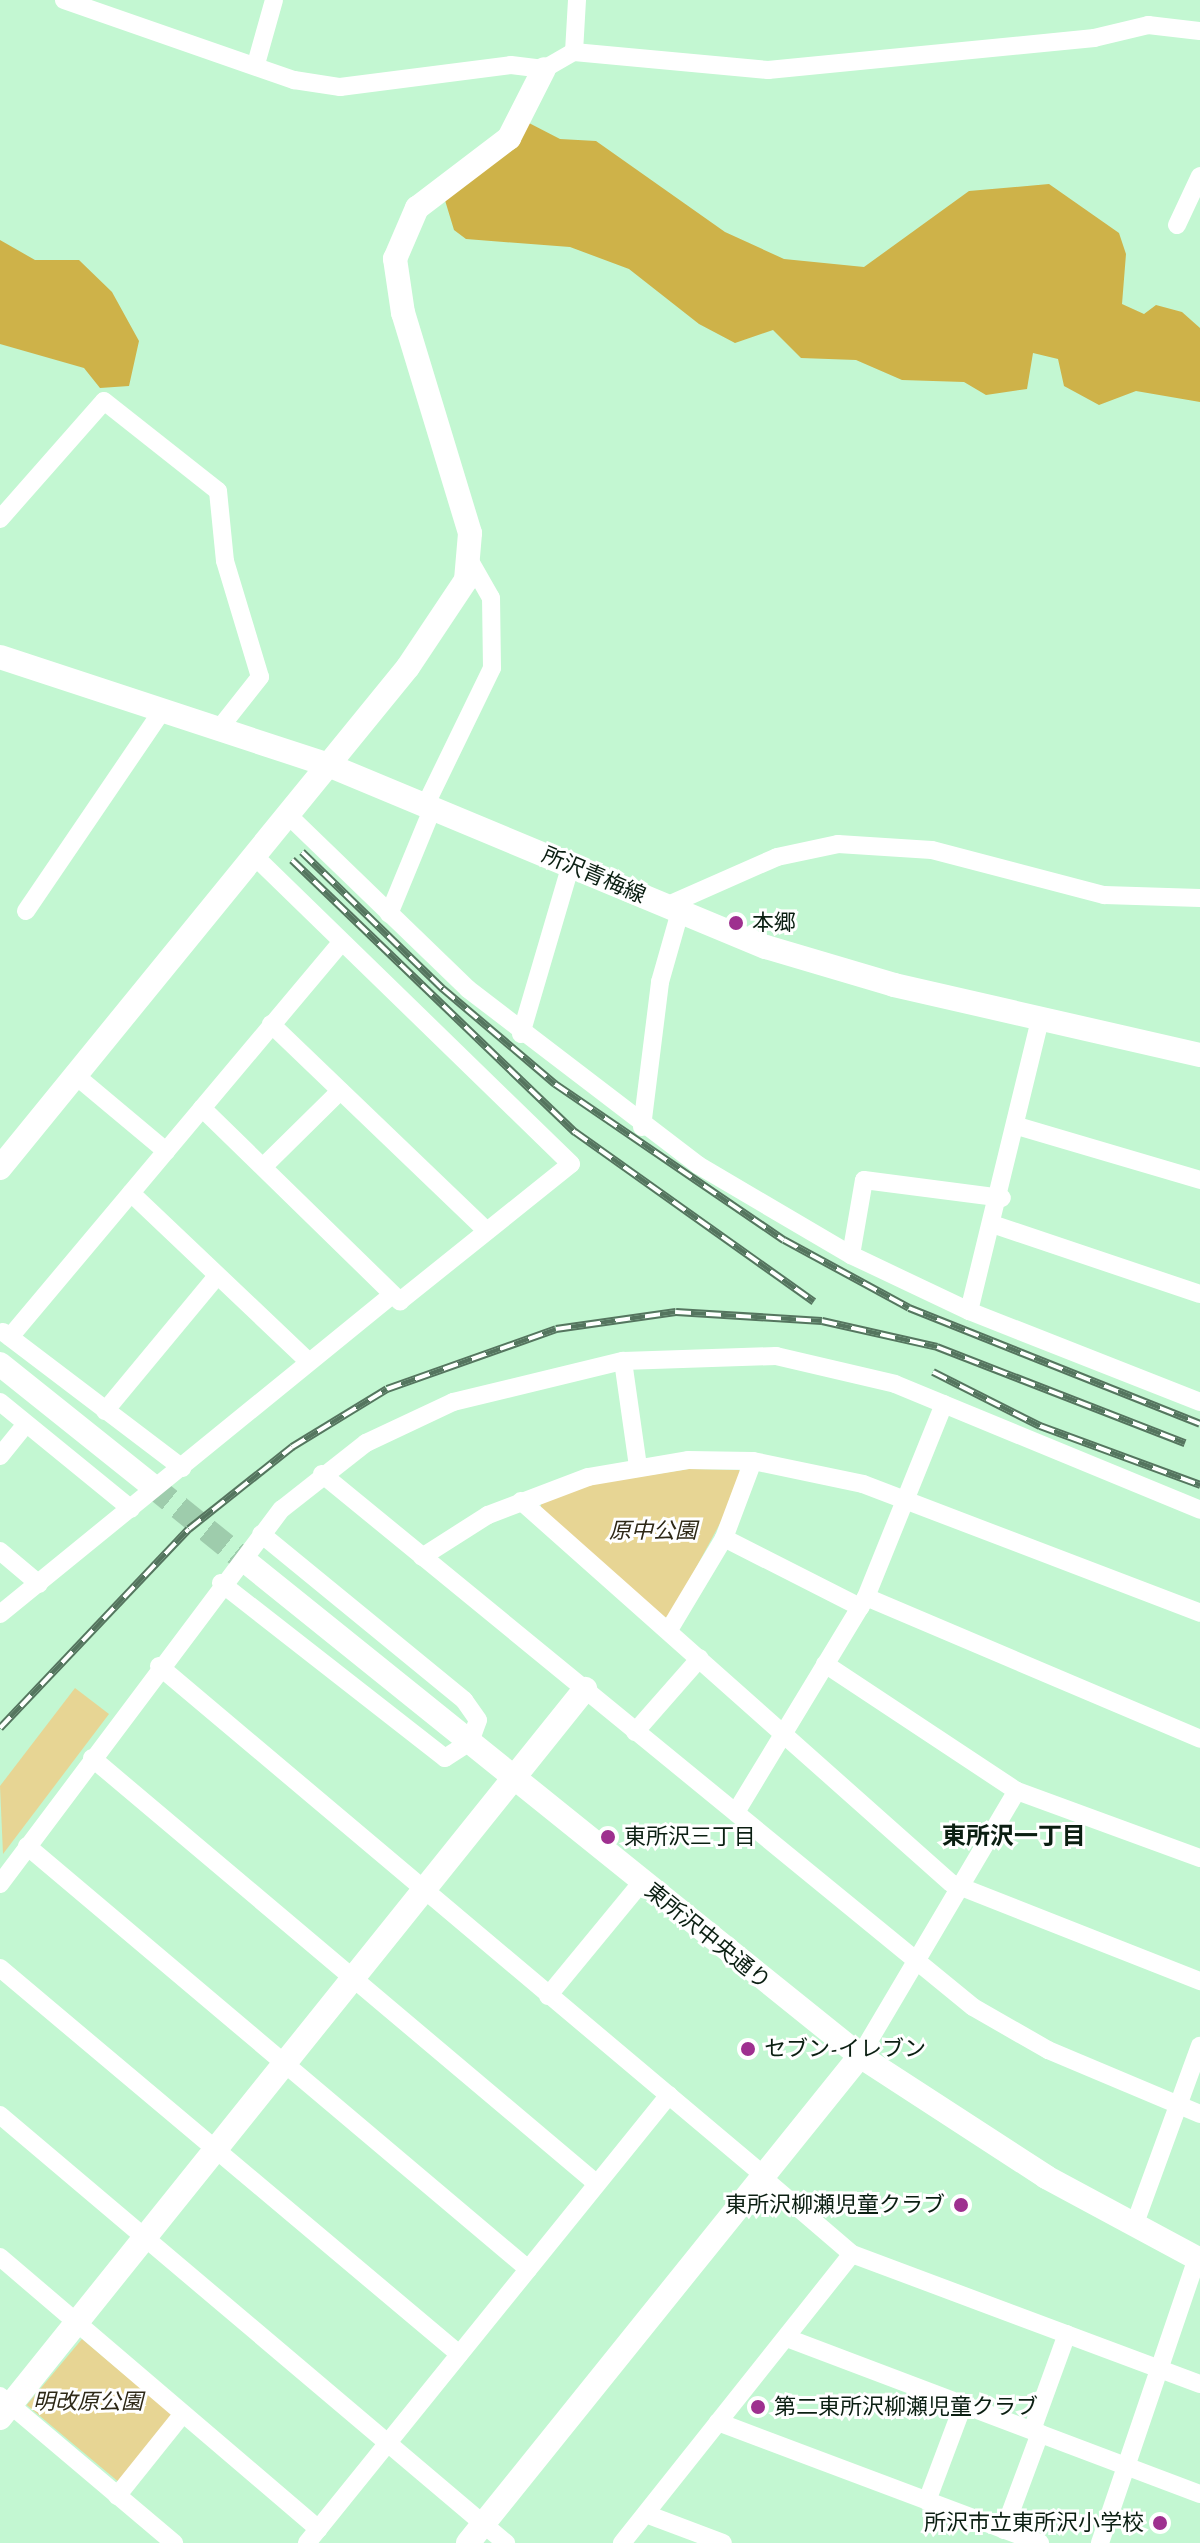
<!DOCTYPE html>
<meta charset="utf-8">
<style>
body{margin:0}
#map{position:relative;width:1200px;height:2543px;overflow:hidden;background:#c3f7d2;font-family:"Crimson Pro","Noto Sans JP",serif}
div>[style]{position:absolute}
.green>*{inset:0;background:#e7d594;transform-origin:0 0}
.forest>*{inset:0;background:#ceb249}
.secondary-tunnel>*{height:24px;margin-top:-12px;transform-origin:0;background:repeating-linear-gradient(90deg,#9eccac 0 24px,transparent 0 36px)}
.street>*{height:18px;margin:-9px;padding:0 9px;transform-origin:9px;border-radius:9px;background:#fff}
.secondary>*{height:24px;margin:-12px;padding:0 12px;transform-origin:12px;border-radius:12px;background:#fff}
.rail>*{height:8px;margin-top:-4px;transform-origin:0;background:repeating-linear-gradient(90deg,#fff 0 15px,#55755f 0 30px);box-sizing:border-box;border-block:2px solid #55755f}
.dots>*{width:22px;height:22px;translate:-50% -50%;box-sizing:border-box;border:4px solid #fff;border-radius:50%}
span{translate:-50% -50%;white-space:nowrap;text-align:center;line-height:1.15;-webkit-text-stroke:6px #fff;paint-order:stroke}
.street-label{font-size:22px;color:#0b1f12}
.poi-label{font-size:22px;color:#0b1f12}
.left{translate:0 -50%;text-align:left}
.right{translate:-100% -50%;text-align:right}
.park-label{font-size:22px;color:#2e2917;font-style:italic}
.neighbourhood-label{font-size:24px;color:#0b1f12;font-weight:700}
</style>
<div id="map">
<div class="green">
<div style="clip-path:polygon(689px 1469px,739px 1470px,745px 1477px,670px 1616px,662px 1618px,541px 1510px,541px 1500px,586px 1485px)"></div>
<div style="clip-path:polygon(75px 1688px,109px 1714px,3px 1854px,0 1786px)"></div>
<div style="left:82px;top:2339px;width:119px;height:86px;rotate:40deg"></div>
</div>
<div class="forest">
<div style="clip-path:polygon(529px 123px,560px 139px,596px 141px,725px 232px,784px 259px,864px 267px,969px 191px,1049px 184px,1119px 233px,1126px 254px,1122px 304px,1144px 314px,1156px 305px,1182px 312px,1200px 328px,1200px 402px,1136px 391px,1099px 405px,1064px 386px,1058px 359px,1033px 353px,1027px 389px,986px 395px,964px 382px,902px 380px,856px 360px,801px 358px,773px 330px,735px 343px,699px 324px,629px 269px,570px 247px,466px 239px,454px 230px,444px 197px,514px 149px)"></div>
<div style="clip-path:polygon(0 240px,35px 260px,79px 260px,112px 292px,139px 341px,129px 386px,100px 388px,84px 368px,0 344px)"></div>
</div>
<div class="secondary-tunnel">
<div style="left:151px;top:1485px;width:126px;rotate:38.9deg"></div>
</div>
<div class="street">
<div style="left:64px;top:0;width:244px;rotate:19.2deg"></div>
<div style="left:294px;top:80px;width:47px;rotate:8.7deg"></div>
<div style="left:340px;top:87px;width:172px;rotate:-7.3deg"></div>
<div style="left:511px;top:65px;width:33px;rotate:7deg"></div>
<div style="left:544px;top:69px;width:34px;rotate:-30deg"></div>
<div style="left:574px;top:52px;width:195px;rotate:5.3deg"></div>
<div style="left:768px;top:70px;width:328px;rotate:-5.6deg"></div>
<div style="left:1094px;top:38px;width:56px;rotate:-13.5deg"></div>
<div style="left:1148px;top:25px;width:52px;rotate:6.6deg"></div>
<div style="left:574px;top:52px;width:52px;rotate:-86.7deg"></div>
<div style="left:256px;top:64px;width:66px;rotate:-74.3deg"></div>
<div style="left:1177px;top:225px;width:54px;rotate:-64.9deg"></div>
<div style="left:0;top:519px;width:157px;rotate:-48.6deg"></div>
<div style="left:104px;top:401px;width:145px;rotate:38.3deg"></div>
<div style="left:218px;top:491px;width:70px;rotate:84.3deg"></div>
<div style="left:225px;top:561px;width:121px;rotate:73.2deg"></div>
<div style="left:260px;top:677px;width:66px;rotate:128.3deg"></div>
<div style="left:426px;top:804px;width:151px;rotate:-64.1deg"></div>
<div style="left:492px;top:668px;width:70px;rotate:-90.8deg"></div>
<div style="left:491px;top:598px;width:43px;rotate:-119.6deg"></div>
<div style="left:288px;top:815px;width:250px;rotate:44deg"></div>
<div style="left:468px;top:989px;width:290px;rotate:37.4deg"></div>
<div style="left:698px;top:1165px;width:178px;rotate:30.5deg"></div>
<div style="left:851px;top:1255px;width:131px;rotate:25.4deg"></div>
<div style="left:969px;top:1311px;width:248px;rotate:21.5deg"></div>
<div style="left:666px;top:906px;width:121px;rotate:-23.8deg"></div>
<div style="left:777px;top:857px;width:62px;rotate:-12deg"></div>
<div style="left:838px;top:844px;width:94px;rotate:3.7deg"></div>
<div style="left:932px;top:850px;width:178px;rotate:14.7deg"></div>
<div style="left:1104px;top:895px;width:96px;rotate:1.8deg"></div>
<div style="left:26px;top:911px;width:242px;rotate:-55.8deg"></div>
<div style="left:389px;top:914px;width:116px;rotate:-67.6deg"></div>
<div style="left:271px;top:1024px;width:299px;rotate:43.8deg"></div>
<div style="left:521px;top:1034px;width:177px;rotate:-73.6deg"></div>
<div style="left:75px;top:1075px;width:119px;rotate:39.9deg"></div>
<div style="left:202px;top:1108px;width:277px;rotate:44.3deg"></div>
<div style="left:400px;top:1301px;width:219px;rotate:-38.7deg"></div>
<div style="left:571px;top:1164px;width:441px;rotate:-135.8deg"></div>
<div style="left:1017px;top:1126px;width:191px;rotate:16.4deg"></div>
<div style="left:642px;top:1127px;width:146px;rotate:-82.9deg"></div>
<div style="left:660px;top:982px;width:73px;rotate:-74.1deg"></div>
<div style="left:264px;top:1166px;width:107px;rotate:-44.6deg"></div>
<div style="left:131px;top:1193px;width:244px;rotate:43.5deg"></div>
<div style="left:995px;top:1225px;width:216px;rotate:18.6deg"></div>
<div style="left:851px;top:1255px;width:76px;rotate:-80.2deg"></div>
<div style="left:864px;top:1180px;width:139px;rotate:7.4deg"></div>
<div style="left:969px;top:1311px;width:301px;rotate:-76.3deg"></div>
<div style="left:3px;top:1332px;width:225px;rotate:37.2deg"></div>
<div style="left:10px;top:1337px;width:513px;rotate:-49.98deg"></div>
<div style="left:623px;top:1361px;width:106px;rotate:81.9deg"></div>
<div style="left:0;top:1402px;width:169px;rotate:39.2deg"></div>
<div style="left:105px;top:1411px;width:175px;rotate:-50.3deg"></div>
<div style="left:0;top:1456px;width:41px;rotate:-50.9deg"></div>
<div style="left:322px;top:1474px;width:841px;rotate:39.31deg"></div>
<div style="left:973px;top:2007px;width:86px;rotate:29.8deg"></div>
<div style="left:1048px;top:2050px;width:165px;rotate:22.8deg"></div>
<div style="left:521px;top:1501px;width:575px;rotate:41.62deg"></div>
<div style="left:951px;top:1883px;width:268px;rotate:21.5deg"></div>
<div style="left:724px;top:1538px;width:153px;rotate:26.9deg"></div>
<div style="left:0;top:1551px;width:51px;rotate:40.2deg"></div>
<div style="left:422px;top:1557px;width:78px;rotate:-32.5deg"></div>
<div style="left:488px;top:1515px;width:107px;rotate:-20.8deg"></div>
<div style="left:588px;top:1477px;width:101px;rotate:-9.6deg"></div>
<div style="left:688px;top:1460px;width:65px;rotate:0.9deg"></div>
<div style="left:753px;top:1461px;width:112px;rotate:11.8deg"></div>
<div style="left:863px;top:1484px;width:361px;rotate:20.9deg"></div>
<div style="left:221px;top:1583px;width:284px;rotate:38deg"></div>
<div style="left:445px;top:1758px;width:30px;rotate:-33deg"></div>
<div style="left:470px;top:1742px;width:23px;rotate:-70deg"></div>
<div style="left:478px;top:1720px;width:24px;rotate:-125deg"></div>
<div style="left:464px;top:1700px;width:262px;rotate:-140.7deg"></div>
<div style="left:866px;top:1597px;width:363px;rotate:23deg"></div>
<div style="left:0;top:1614px;width:505px;rotate:-39.14deg"></div>
<div style="left:669px;top:1630px;width:107px;rotate:-59.1deg"></div>
<div style="left:724px;top:1538px;width:82px;rotate:-69.4deg"></div>
<div style="left:825px;top:1664px;width:230px;rotate:33.5deg"></div>
<div style="left:1017px;top:1791px;width:195px;rotate:20.1deg"></div>
<div style="left:159px;top:1666px;width:788px;rotate:40.11deg"></div>
<div style="left:635px;top:1732px;width:98px;rotate:-48.7deg"></div>
<div style="left:92px;top:1758px;width:659px;rotate:40.14deg"></div>
<div style="left:736px;top:1812px;width:251px;rotate:-58.8deg"></div>
<div style="left:866px;top:1597px;width:208px;rotate:-68deg"></div>
<div style="left:27px;top:1846px;width:656px;rotate:40.17deg"></div>
<div style="left:0;top:1884px;width:469px;rotate:-53.1deg"></div>
<div style="left:282px;top:1509px;width:107px;rotate:-38.2deg"></div>
<div style="left:366px;top:1443px;width:96px;rotate:-25.2deg"></div>
<div style="left:453px;top:1402px;width:175px;rotate:-13.6deg"></div>
<div style="left:623px;top:1361px;width:153px;rotate:-1.9deg"></div>
<div style="left:776px;top:1356px;width:122px;rotate:13.2deg"></div>
<div style="left:895px;top:1384px;width:330px;rotate:22.4deg"></div>
<div style="left:0;top:1968px;width:600px;rotate:40.06deg"></div>
<div style="left:548px;top:1996px;width:146px;rotate:-50.5deg"></div>
<div style="left:860px;top:2056px;width:308px;rotate:-59.4deg"></div>
<div style="left:0;top:2115px;width:663px;rotate:40.23deg"></div>
<div style="left:761px;top:2176px;width:120px;rotate:40.6deg"></div>
<div style="left:852px;top:2254px;width:371px;rotate:20.5deg"></div>
<div style="left:1134px;top:2226px;width:192px;rotate:-69.9deg"></div>
<div style="left:0;top:2257px;width:419px;rotate:40.5deg"></div>
<div style="left:787px;top:2338px;width:441px;rotate:20.7deg"></div>
<div style="left:0;top:2396px;width:228px;rotate:40.2deg"></div>
<div style="left:718px;top:2422px;width:344px;rotate:20.6deg"></div>
<div style="left:1032px;top:2430px;width:102px;rotate:-70deg"></div>
<div style="left:117px;top:2496px;width:104px;rotate:-51.3deg"></div>
<div style="left:927px;top:2501px;width:103px;rotate:-69.4deg"></div>
<div style="left:646px;top:2514px;width:82px;rotate:20.6deg"></div>
<div style="left:1004px;top:2530px;width:103px;rotate:-69.6deg"></div>
<div style="left:307px;top:2543px;width:576px;rotate:-51.06deg"></div>
<div style="left:622px;top:2543px;width:369px;rotate:-51.5deg"></div>
<div style="left:1100px;top:2543px;width:301px;rotate:-71.2deg"></div>
</div>
<div class="secondary">
<div style="left:0;top:657px;width:345px;rotate:18.2deg"></div>
<div style="left:328px;top:765px;width:474px;rotate:22.6deg"></div>
<div style="left:766px;top:947px;width:134px;rotate:16.5deg"></div>
<div style="left:894px;top:985px;width:314px;rotate:12.9deg"></div>
<div style="left:0;top:1168px;width:646px;rotate:-50.84deg"></div>
<div style="left:408px;top:667px;width:105px;rotate:-56.3deg"></div>
<div style="left:466px;top:580px;width:47px;rotate:-85.1deg"></div>
<div style="left:470px;top:533px;width:230px;rotate:-106.9deg"></div>
<div style="left:403px;top:313px;width:55px;rotate:-98.4deg"></div>
<div style="left:395px;top:259px;width:56px;rotate:-66.7deg"></div>
<div style="left:417px;top:208px;width:116px;rotate:-37.3deg"></div>
<div style="left:509px;top:138px;width:77px;rotate:-63.1deg"></div>
<div style="left:0;top:1364px;width:193px;rotate:38.7deg"></div>
<div style="left:249px;top:1564px;width:784px;rotate:38.84deg"></div>
<div style="left:860px;top:2056px;width:222px;rotate:33deg"></div>
<div style="left:1046px;top:2177px;width:175px;rotate:28.3deg"></div>
<div style="left:0;top:2418px;width:935px;rotate:-51.25deg"></div>
<div style="left:468px;top:2543px;width:625px;rotate:-51.17deg"></div>
</div>
<div class="rail">
<div style="left:302px;top:852px;width:197px;rotate:44.2deg"></div>
<div style="left:443px;top:989px;width:147px;rotate:40.3deg"></div>
<div style="left:555px;top:1084px;width:277px;rotate:34.3deg"></div>
<div style="left:784px;top:1240px;width:142px;rotate:28.5deg"></div>
<div style="left:909px;top:1308px;width:313px;rotate:21.7deg"></div>
<div style="left:292px;top:860px;width:393px;rotate:43.9deg"></div>
<div style="left:575px;top:1132px;width:293px;rotate:35.4deg"></div>
<div style="left:933px;top:1372px;width:120px;rotate:26.8deg"></div>
<div style="left:1040px;top:1426px;width:171px;rotate:20.2deg"></div>
<div style="left:0;top:1728px;width:274px;rotate:-46.5deg"></div>
<div style="left:189px;top:1529px;width:132px;rotate:-38.5deg"></div>
<div style="left:292px;top:1447px;width:111px;rotate:-31.4deg"></div>
<div style="left:387px;top:1389px;width:179px;rotate:-19.5deg"></div>
<div style="left:556px;top:1329px;width:121px;rotate:-8.1deg"></div>
<div style="left:676px;top:1312px;width:146px;rotate:3.5deg"></div>
<div style="left:822px;top:1321px;width:118px;rotate:12.7deg"></div>
<div style="left:937px;top:1347px;width:266px;rotate:21.2deg"></div>
</div>
<div class="dots">
<div style="left:736px;top:923px;background:#9e308f"></div>
<div style="left:608px;top:1837px;background:#9e308f"></div>
<div style="left:748px;top:2049px;background:#9e308f"></div>
<div style="left:961px;top:2205px;background:#9e308f"></div>
<div style="left:758px;top:2407px;background:#9e308f"></div>
<div style="left:1160px;top:2523px;background:#9e308f"></div>
</div>
<div class="street-label">
<span style="left:594px;top:875px;rotate:23deg">所沢青梅線</span>
<span style="left:708px;top:1936px;rotate:39deg">東所沢中央通り</span>
</div>
<div class="poi-label">
<span class="left" style="left:752px;top:923px">本郷</span>
<span class="left" style="left:624px;top:1837px">東所沢三丁目</span>
<span class="left" style="left:764px;top:2049px">セブン-イレブン</span>
<span class="right" style="left:945px;top:2205px">東所沢柳瀬児童クラブ</span>
<span class="left" style="left:774px;top:2407px">第二東所沢柳瀬児童クラブ</span>
<span class="right" style="left:1144px;top:2523px">所沢市立東所沢小学校</span>
</div>
<div class="park-label">
<span style="left:653px;top:1531px">原中公園</span>
<span style="left:88px;top:2402px">明改原公園</span>
</div>
<div class="neighbourhood-label">
<span style="left:1014px;top:1836px">東所沢一丁目</span>
</div>
</div>
